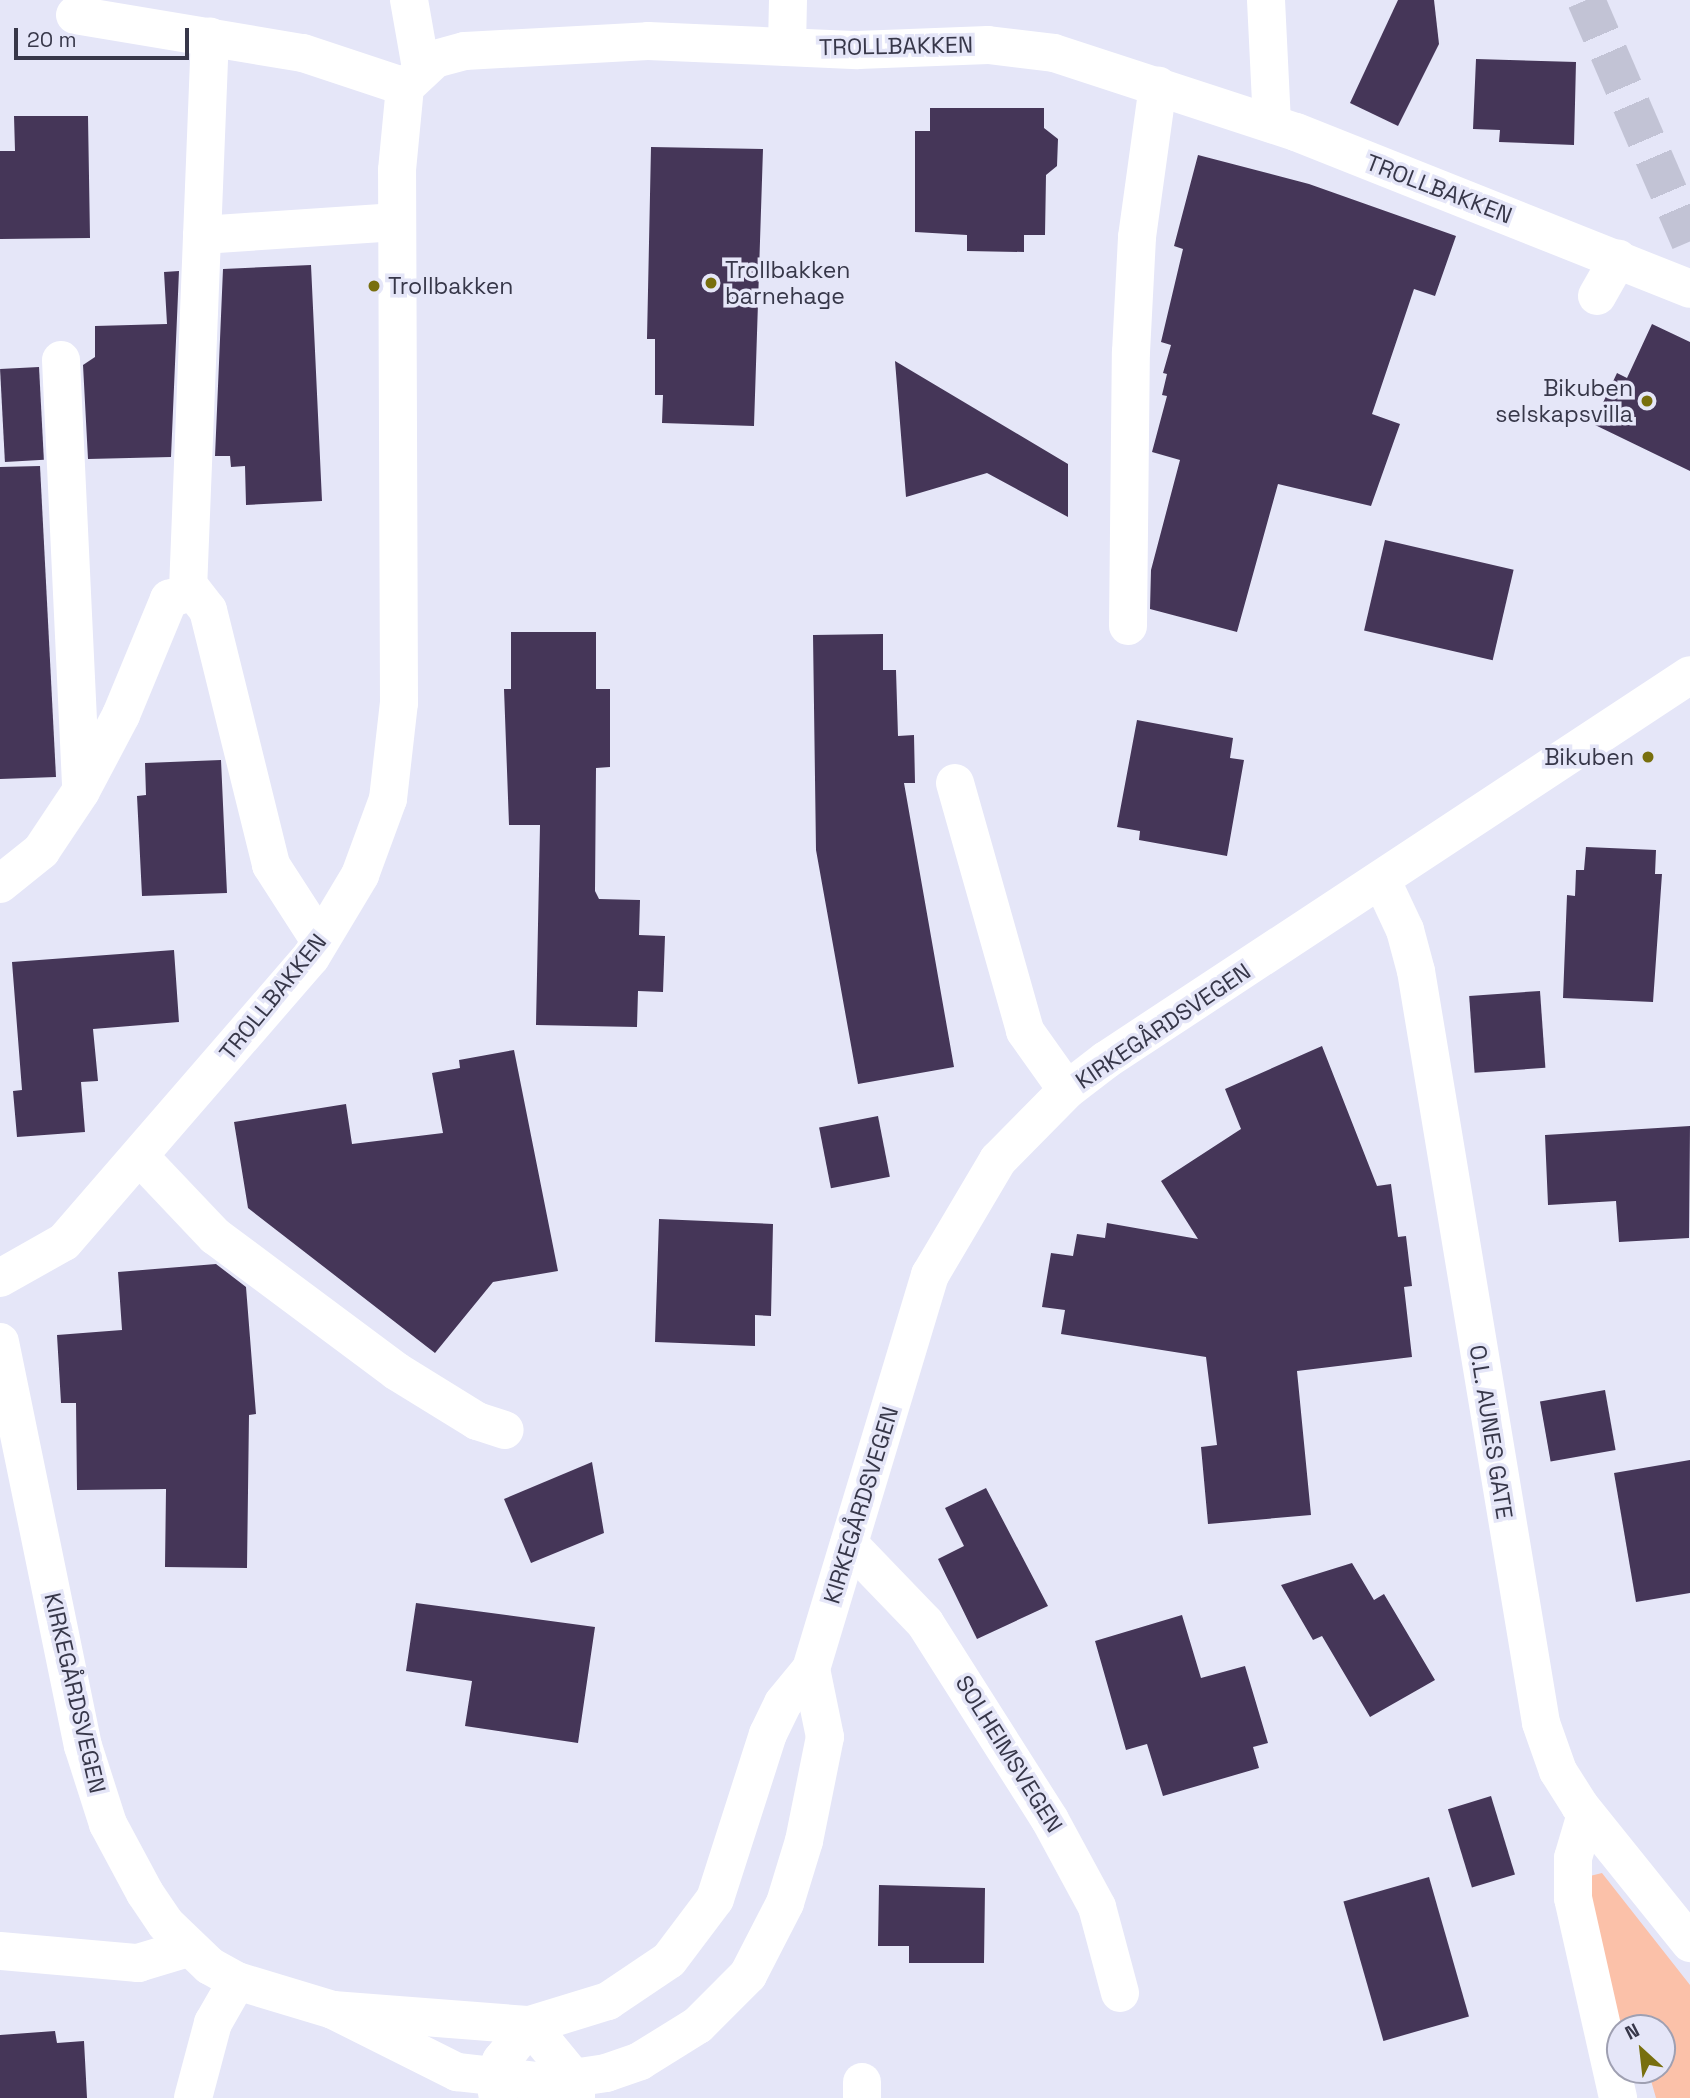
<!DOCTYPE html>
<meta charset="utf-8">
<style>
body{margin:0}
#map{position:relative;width:1690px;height:2098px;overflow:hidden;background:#e5e6f8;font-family:"Space Grotesk",sans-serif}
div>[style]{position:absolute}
.green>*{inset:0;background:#fbc1a9}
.building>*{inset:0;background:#453658;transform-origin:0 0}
.major-tunnel>*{height:38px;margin-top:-19px;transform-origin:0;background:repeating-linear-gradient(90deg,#c2c3d5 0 38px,transparent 0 57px)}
.minor>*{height:38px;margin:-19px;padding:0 19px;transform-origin:19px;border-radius:19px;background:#fff}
.dots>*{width:19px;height:19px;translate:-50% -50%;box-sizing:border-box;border:4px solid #e5e6f8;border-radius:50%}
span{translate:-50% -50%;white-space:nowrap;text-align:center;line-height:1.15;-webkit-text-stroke:7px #e5e6f8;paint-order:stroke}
.street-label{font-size:23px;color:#373749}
.poi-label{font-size:23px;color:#373749}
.left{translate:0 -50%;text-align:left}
.right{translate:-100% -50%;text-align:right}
.north{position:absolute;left:1606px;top:2014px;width:70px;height:70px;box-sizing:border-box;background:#e5e6f8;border:2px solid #9fa0b2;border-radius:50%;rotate:333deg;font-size:19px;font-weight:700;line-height:28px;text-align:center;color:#373749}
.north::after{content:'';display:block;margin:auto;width:24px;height:32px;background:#786f0e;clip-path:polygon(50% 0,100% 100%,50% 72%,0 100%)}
.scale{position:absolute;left:14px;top:28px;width:175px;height:32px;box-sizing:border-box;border:4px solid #373749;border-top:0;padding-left:9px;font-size:21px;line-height:24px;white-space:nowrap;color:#373749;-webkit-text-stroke:5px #e5e6f8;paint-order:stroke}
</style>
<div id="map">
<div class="green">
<div style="clip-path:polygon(1602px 1873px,1690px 1985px,1690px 2098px,1656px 2098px,1648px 2070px,1662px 2070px,1662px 2028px,1620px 2028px,1593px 1933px,1590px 1876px)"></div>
</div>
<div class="building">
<div style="clip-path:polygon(1398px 0,1434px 0,1439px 44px,1398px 126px,1350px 103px)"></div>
<div style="clip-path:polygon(1476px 59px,1576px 62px,1574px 145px,1499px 142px,1500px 130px,1473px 129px)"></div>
<div style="clip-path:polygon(930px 108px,1044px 108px,1044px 128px,1058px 139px,1057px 166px,1046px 175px,1045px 235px,1024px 235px,1024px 252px,967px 251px,967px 235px,915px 232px,915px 131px,930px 131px)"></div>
<div style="clip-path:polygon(14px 116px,88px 116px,90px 238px,0 239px,0 151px,15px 151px)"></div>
<div style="clip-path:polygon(651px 147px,763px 149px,754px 426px,662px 423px,663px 395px,655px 395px,655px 339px,647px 339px)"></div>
<div style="clip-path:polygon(1198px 155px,1309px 184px,1456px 236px,1435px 296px,1414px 289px,1372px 414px,1400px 424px,1371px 506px,1278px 484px,1237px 632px,1150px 609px,1151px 570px,1180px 460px,1152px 452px,1167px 396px,1162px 395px,1167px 374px,1163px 373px,1171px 345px,1161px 342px,1183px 249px,1174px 246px)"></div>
<div style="clip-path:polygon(311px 265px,322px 501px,246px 505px,245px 466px,231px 467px,230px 456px,215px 456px,223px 269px)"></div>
<div style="clip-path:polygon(179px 271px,171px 457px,88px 459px,83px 365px,95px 357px,95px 326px,167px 324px,164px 272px)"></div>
<div style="clip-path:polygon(1652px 324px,1690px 342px,1690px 471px,1593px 424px,1617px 373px,1627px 378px)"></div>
<div style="clip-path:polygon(895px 361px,1068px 464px,1068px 517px,987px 473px,906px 497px)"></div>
<div style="left:39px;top:367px;width:93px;height:39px;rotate:87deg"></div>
<div style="clip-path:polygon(40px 466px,56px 777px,0 779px,0 467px)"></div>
<div style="left:1385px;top:540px;width:132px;height:93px;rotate:13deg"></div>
<div style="clip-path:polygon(511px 632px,596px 632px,596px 689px,610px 689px,610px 767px,596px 768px,595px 891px,599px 899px,640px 900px,639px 935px,665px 936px,663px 992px,638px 991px,637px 1027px,536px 1025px,540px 825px,509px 825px,504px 689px,511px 689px)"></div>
<div style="clip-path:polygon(883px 634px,883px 670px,896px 670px,898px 736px,914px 735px,915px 783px,904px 783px,954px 1067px,858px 1084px,816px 850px,813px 635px)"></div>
<div style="clip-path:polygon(1137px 720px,1233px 738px,1230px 758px,1244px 760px,1227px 856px,1139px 840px,1140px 831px,1117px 827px)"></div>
<div style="clip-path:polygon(221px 760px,227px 893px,142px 896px,137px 796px,146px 795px,145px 763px)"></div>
<div style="clip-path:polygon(1586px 847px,1656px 850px,1655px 874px,1662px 874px,1653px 1002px,1563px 998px,1567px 895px,1575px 896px,1576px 870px,1584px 870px)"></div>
<div style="clip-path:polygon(174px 950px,179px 1022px,93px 1029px,98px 1081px,81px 1082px,85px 1132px,17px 1137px,13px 1091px,22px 1090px,12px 962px)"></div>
<div style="left:1540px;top:991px;width:77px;height:71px;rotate:86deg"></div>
<div style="clip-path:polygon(1322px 1046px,1377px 1186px,1391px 1184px,1398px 1237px,1406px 1236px,1412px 1286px,1404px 1287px,1412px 1357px,1297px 1371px,1311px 1515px,1208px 1524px,1201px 1447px,1217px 1445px,1206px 1357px,1061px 1334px,1065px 1310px,1042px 1307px,1051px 1253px,1073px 1256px,1077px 1234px,1105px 1238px,1107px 1223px,1198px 1239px,1161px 1181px,1241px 1129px,1225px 1089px)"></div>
<div style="clip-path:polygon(514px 1050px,558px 1271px,493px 1282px,435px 1353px,248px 1208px,234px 1122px,346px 1104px,352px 1144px,443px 1133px,432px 1073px,460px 1068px,459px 1060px)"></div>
<div style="left:878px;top:1116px;width:62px;height:60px;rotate:79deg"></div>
<div style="clip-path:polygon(1690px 1126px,1689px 1238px,1619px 1242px,1616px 1201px,1548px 1205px,1545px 1135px)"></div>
<div style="clip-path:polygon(659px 1219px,773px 1224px,771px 1316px,755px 1315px,755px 1346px,655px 1342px)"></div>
<div style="clip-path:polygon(216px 1264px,246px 1287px,256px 1414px,249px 1415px,247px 1568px,165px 1567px,166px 1489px,77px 1490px,76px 1403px,61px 1403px,57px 1335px,122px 1330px,118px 1272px)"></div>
<div style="left:1605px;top:1390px;width:61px;height:66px;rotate:80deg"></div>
<div style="clip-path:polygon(1690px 1460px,1690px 1593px,1636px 1602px,1614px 1473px)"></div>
<div style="clip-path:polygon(592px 1462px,604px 1533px,531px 1563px,504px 1499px)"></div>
<div style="clip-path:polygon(986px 1488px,1048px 1606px,977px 1639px,938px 1559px,964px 1546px,945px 1508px)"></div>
<div style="clip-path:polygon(1352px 1563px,1374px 1600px,1384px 1594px,1435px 1680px,1370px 1717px,1322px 1636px,1313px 1640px,1281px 1585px)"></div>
<div style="clip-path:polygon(416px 1603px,595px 1627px,578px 1743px,465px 1726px,472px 1681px,406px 1671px)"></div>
<div style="clip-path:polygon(1182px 1615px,1201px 1678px,1245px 1666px,1268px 1743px,1253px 1747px,1259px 1768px,1163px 1796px,1147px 1744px,1126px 1750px,1095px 1641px)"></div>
<div style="left:1491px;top:1796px;width:82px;height:45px;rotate:73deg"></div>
<div style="left:1429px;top:1877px;width:145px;height:89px;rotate:74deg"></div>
<div style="clip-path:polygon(879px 1885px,985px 1888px,984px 1963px,909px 1963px,909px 1946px,878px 1946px)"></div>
<div style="clip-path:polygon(55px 2031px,57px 2043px,84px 2041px,87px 2098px,0 2098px,0 2035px)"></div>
</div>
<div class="major-tunnel">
<div style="left:1586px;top:0;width:263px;rotate:66.7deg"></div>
</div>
<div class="minor">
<div style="left:409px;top:0;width:69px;rotate:80deg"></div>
<div style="left:1266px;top:0;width:124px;rotate:87.2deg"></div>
<div style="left:75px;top:15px;width:231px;rotate:9.5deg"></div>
<div style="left:303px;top:53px;width:108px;rotate:18.4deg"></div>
<div style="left:787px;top:47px;width:47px;rotate:-88.8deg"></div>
<div style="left:202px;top:235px;width:195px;rotate:-3.8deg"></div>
<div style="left:1597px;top:296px;width:43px;rotate:-60.4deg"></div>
<div style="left:61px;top:360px;width:426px;rotate:87.3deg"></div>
<div style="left:188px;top:590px;width:554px;rotate:-87.73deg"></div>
<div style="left:1128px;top:626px;width:274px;rotate:-89.4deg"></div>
<div style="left:1131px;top:352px;width:115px;rotate:-87deg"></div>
<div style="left:1137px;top:237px;width:153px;rotate:-82.1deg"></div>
<div style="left:955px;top:783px;width:258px;rotate:74.2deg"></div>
<div style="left:1025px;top:1031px;width:72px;rotate:54.6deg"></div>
<div style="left:1382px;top:881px;width:54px;rotate:64.9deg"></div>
<div style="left:1405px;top:930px;width:42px;rotate:75deg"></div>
<div style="left:1416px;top:971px;width:762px;rotate:80.56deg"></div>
<div style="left:1541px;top:1723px;width:51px;rotate:70.5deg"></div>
<div style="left:1558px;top:1771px;width:41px;rotate:57.8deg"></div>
<div style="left:1580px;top:1806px;width:176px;rotate:51.2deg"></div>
<div style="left:0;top:884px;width:53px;rotate:-38.8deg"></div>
<div style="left:41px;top:851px;width:72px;rotate:-56.3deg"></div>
<div style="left:81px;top:791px;width:86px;rotate:-62.2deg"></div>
<div style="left:121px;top:715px;width:126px;rotate:-67.5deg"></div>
<div style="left:169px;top:599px;width:25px;rotate:-18deg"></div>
<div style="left:193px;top:591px;width:24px;rotate:52deg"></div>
<div style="left:208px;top:610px;width:263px;rotate:76.1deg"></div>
<div style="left:271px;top:865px;width:90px;rotate:57.2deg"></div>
<div style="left:140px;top:1157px;width:109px;rotate:46.5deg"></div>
<div style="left:215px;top:1236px;width:226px;rotate:36.7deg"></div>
<div style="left:396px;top:1371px;width:95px;rotate:31.7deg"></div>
<div style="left:477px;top:1421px;width:29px;rotate:18deg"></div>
<div style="left:0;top:1278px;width:73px;rotate:-29.4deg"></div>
<div style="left:64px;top:1242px;width:377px;rotate:-49.1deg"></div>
<div style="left:311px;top:957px;width:96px;rotate:-59.1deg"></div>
<div style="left:360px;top:875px;width:81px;rotate:-69.8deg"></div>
<div style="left:388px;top:799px;width:97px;rotate:-83.5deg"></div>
<div style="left:399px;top:703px;width:533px;rotate:-90.21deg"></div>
<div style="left:397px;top:170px;width:83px;rotate:-84.5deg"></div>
<div style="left:405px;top:87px;width:41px;rotate:-43deg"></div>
<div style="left:435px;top:59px;width:31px;rotate:-15deg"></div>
<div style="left:465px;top:51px;width:183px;rotate:-3.1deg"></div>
<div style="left:648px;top:41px;width:210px;rotate:2.5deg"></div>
<div style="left:858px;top:50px;width:130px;rotate:-2.2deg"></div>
<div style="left:988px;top:45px;width:66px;rotate:6.9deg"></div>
<div style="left:1054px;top:53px;width:255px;rotate:18.1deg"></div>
<div style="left:1296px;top:132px;width:424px;rotate:21.7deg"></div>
<div style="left:0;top:1342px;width:412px;rotate:78.4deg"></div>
<div style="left:83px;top:1746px;width:82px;rotate:72.2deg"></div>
<div style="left:108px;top:1824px;width:78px;rotate:61.8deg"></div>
<div style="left:145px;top:1893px;width:37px;rotate:56deg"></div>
<div style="left:166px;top:1924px;width:61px;rotate:43.7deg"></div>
<div style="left:210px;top:1966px;width:31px;rotate:29deg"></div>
<div style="left:237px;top:1981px;width:100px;rotate:16.8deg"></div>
<div style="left:333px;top:2010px;width:139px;rotate:26.6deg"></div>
<div style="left:457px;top:2072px;width:90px;rotate:6.4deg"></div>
<div style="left:546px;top:2082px;width:61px;rotate:-8.5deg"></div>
<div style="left:606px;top:2073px;width:36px;rotate:-19deg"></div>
<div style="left:640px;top:2061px;width:68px;rotate:-31.8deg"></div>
<div style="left:698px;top:2025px;width:71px;rotate:-45deg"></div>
<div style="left:748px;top:1975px;width:81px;rotate:-62.8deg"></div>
<div style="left:785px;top:1903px;width:65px;rotate:-73deg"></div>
<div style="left:804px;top:1841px;width:106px;rotate:-78.6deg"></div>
<div style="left:825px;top:1737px;width:69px;rotate:-101.6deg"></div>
<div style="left:849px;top:1544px;width:110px;rotate:46.1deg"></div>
<div style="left:925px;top:1623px;width:233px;rotate:57.6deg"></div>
<div style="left:1050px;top:1820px;width:99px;rotate:61.6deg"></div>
<div style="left:1097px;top:1907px;width:89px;rotate:75deg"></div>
<div style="left:1586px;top:1814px;width:46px;rotate:106.5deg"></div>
<div style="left:1573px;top:1858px;width:40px;rotate:90deg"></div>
<div style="left:1573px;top:1898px;width:205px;rotate:77.3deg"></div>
<div style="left:0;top:1951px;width:139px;rotate:5deg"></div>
<div style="left:138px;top:1963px;width:52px;rotate:-16.7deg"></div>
<div style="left:333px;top:2010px;width:198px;rotate:4.4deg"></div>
<div style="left:530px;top:2025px;width:82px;rotate:-17.1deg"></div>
<div style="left:608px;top:2001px;width:73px;rotate:-33.9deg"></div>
<div style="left:669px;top:1960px;width:76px;rotate:-53deg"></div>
<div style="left:715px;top:1899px;width:173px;rotate:-72.2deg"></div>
<div style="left:768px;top:1734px;width:34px;rotate:-64deg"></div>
<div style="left:783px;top:1703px;width:44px;rotate:-50.5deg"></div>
<div style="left:811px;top:1669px;width:412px;rotate:-73.2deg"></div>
<div style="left:930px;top:1275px;width:134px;rotate:-59.4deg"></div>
<div style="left:998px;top:1160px;width:98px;rotate:-45.4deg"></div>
<div style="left:1067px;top:1090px;width:49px;rotate:-37.6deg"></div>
<div style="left:1106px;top:1060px;width:699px;rotate:-33.39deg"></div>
<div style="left:862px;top:2082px;width:16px;rotate:90deg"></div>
<div style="left:193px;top:2098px;width:78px;rotate:-75.1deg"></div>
<div style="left:213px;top:2023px;width:48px;rotate:-60.3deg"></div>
<div style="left:498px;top:2098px;width:22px;rotate:-100deg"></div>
<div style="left:494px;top:2076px;width:17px;rotate:-65deg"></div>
<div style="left:501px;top:2061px;width:46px;rotate:-51.1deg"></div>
<div style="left:530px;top:2025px;width:72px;rotate:50.6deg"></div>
<div style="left:576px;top:2081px;width:17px;rotate:90deg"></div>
</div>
<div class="dots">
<div style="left:711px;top:283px;background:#786f0e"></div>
<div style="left:374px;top:286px;background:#786f0e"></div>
<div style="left:1647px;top:401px;background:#786f0e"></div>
<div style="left:1648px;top:757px;background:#786f0e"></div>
</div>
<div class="street-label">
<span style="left:896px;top:46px;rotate:-1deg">TROLLBAKKEN</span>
<span style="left:1439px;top:189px;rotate:21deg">TROLLBAKKEN</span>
<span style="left:273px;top:997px;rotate:-51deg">TROLLBAKKEN</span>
<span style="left:1163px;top:1026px;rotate:-34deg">KIRKEGÅRDSVEGEN</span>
<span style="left:1491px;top:1432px;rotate:81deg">O.L. AUNES GATE</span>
<span style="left:861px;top:1505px;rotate:-73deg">KIRKEGÅRDSVEGEN</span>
<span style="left:75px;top:1693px;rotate:77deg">KIRKEGÅRDSVEGEN</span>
<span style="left:1009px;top:1754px;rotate:58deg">SOLHEIMSVEGEN</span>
</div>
<div class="poi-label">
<span class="left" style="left:725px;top:283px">Trollbakken<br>barnehage</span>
<span class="left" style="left:388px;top:286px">Trollbakken</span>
<span class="right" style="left:1633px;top:401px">Bikuben<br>selskapsvilla</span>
<span class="right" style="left:1634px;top:757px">Bikuben</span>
</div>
<div class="north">N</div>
<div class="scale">20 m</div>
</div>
